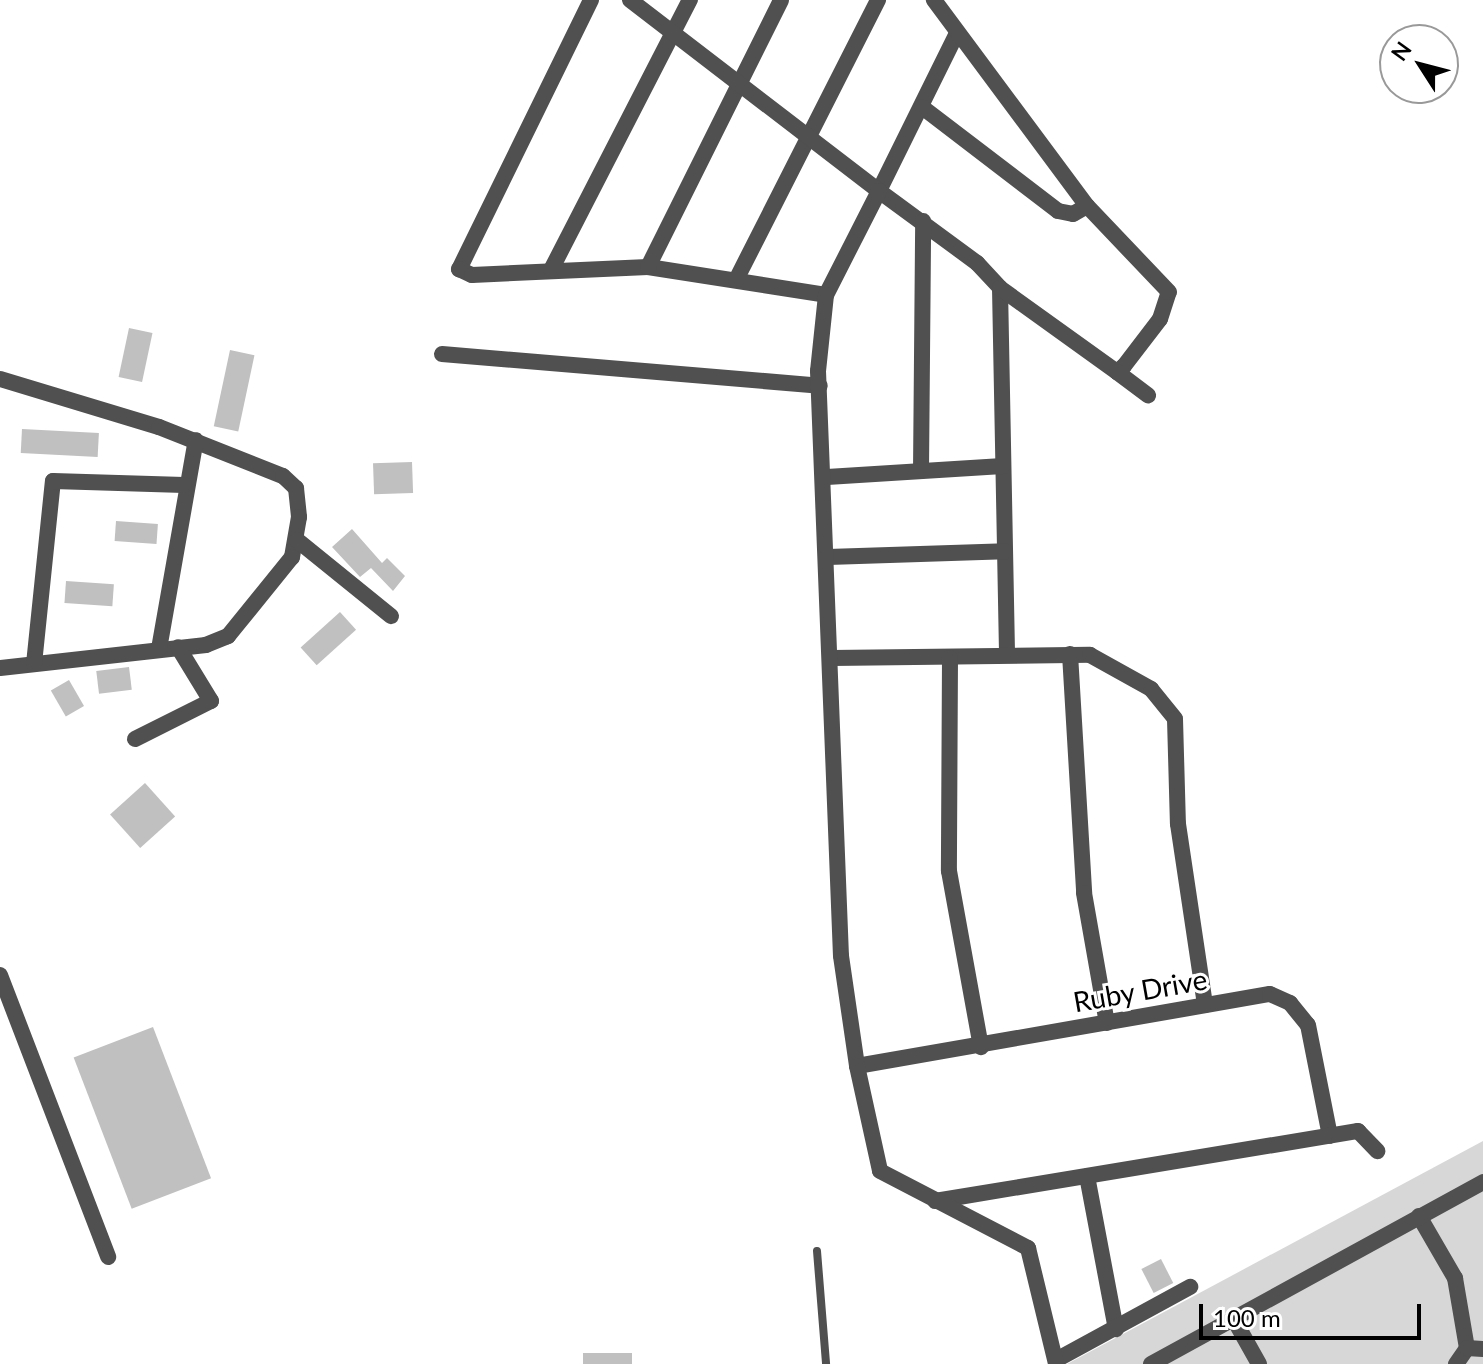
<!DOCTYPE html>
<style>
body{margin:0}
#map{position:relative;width:1483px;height:1364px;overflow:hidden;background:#fff;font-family:Lato,sans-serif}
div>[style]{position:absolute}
.green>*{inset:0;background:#d7d7d7}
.building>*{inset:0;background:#c0c0c0;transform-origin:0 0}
.service>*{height:8px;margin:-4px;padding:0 4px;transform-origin:4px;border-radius:4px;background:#505050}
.minor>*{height:16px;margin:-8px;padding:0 8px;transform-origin:8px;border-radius:8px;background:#505050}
.tertiary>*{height:16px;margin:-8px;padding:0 8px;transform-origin:8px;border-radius:8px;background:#505050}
span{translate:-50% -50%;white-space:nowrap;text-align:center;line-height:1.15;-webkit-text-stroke:6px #fff;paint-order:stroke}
.street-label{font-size:28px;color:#000}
.north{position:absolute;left:1379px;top:24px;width:80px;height:80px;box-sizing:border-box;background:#fff;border:2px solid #999;border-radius:50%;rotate:306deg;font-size:22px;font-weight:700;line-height:32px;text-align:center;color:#000}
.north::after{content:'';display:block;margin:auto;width:28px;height:36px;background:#000;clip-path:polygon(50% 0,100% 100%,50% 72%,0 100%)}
.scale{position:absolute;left:1199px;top:1304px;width:222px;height:36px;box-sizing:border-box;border:4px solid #000;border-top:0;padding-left:10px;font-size:24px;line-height:28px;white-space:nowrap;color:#000;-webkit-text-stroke:6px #fff;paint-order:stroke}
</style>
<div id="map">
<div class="green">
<div style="clip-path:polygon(1483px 1141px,1483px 1364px,1067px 1364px)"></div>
</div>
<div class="building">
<div style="left:129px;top:328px;width:24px;height:50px;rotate:12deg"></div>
<div style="left:230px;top:350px;width:25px;height:78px;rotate:12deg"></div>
<div style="left:22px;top:429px;width:77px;height:24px;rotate:3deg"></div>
<div style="left:412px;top:462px;width:31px;height:39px;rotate:88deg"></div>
<div style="left:116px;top:521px;width:42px;height:20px;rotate:4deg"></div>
<div style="clip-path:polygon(352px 529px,382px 563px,387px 558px,405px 576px,393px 591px,371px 568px,360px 577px,332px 547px)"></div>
<div style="left:66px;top:581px;width:48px;height:22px;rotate:4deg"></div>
<div style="left:340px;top:612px;width:24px;height:53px;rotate:48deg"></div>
<div style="left:129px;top:667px;width:23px;height:33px;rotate:83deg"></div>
<div style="left:69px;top:680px;width:30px;height:21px;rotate:60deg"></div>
<div style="left:145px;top:783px;width:45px;height:47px;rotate:48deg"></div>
<div style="left:153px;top:1027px;width:162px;height:85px;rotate:69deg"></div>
<div style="left:1161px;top:1259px;width:27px;height:22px;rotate:63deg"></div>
<div style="left:583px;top:1353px;width:49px;height:11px"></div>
</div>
<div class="service">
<div style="left:817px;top:1251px;width:113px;rotate:85.4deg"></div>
</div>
<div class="minor">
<div style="left:591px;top:0;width:300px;rotate:116.1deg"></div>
<div style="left:459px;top:269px;width:14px;rotate:25deg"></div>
<div style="left:472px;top:275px;width:176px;rotate:-2.6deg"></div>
<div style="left:648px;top:267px;width:180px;rotate:8.9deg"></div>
<div style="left:957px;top:33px;width:176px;rotate:116.3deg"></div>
<div style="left:879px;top:191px;width:122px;rotate:36.3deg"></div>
<div style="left:977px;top:263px;width:34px;rotate:47deg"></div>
<div style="left:1000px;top:288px;width:367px;rotate:88.9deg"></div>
<div style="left:922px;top:107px;width:171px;rotate:37.4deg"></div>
<div style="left:1058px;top:211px;width:15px;rotate:11deg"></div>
<div style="left:1073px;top:214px;width:16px;rotate:-30deg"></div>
<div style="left:1087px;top:206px;width:257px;rotate:-126.6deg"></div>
<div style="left:648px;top:267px;width:298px;rotate:-63.5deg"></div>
<div style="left:551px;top:270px;width:304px;rotate:-62.8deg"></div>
<div style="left:736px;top:280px;width:314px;rotate:-63.1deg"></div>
<div style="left:1000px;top:288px;width:144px;rotate:35.7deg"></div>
<div style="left:1117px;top:372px;width:9px;rotate:-41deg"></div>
<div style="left:1124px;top:366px;width:59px;rotate:-52.5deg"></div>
<div style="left:1160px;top:319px;width:28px;rotate:-72deg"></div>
<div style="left:1169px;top:292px;width:119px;rotate:-133.6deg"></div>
<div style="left:442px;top:354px;width:379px;rotate:4.8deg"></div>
<div style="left:1117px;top:372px;width:39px;rotate:37deg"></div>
<div style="left:0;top:379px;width:166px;rotate:16.8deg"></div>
<div style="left:159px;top:427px;width:133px;rotate:21.6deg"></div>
<div style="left:283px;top:476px;width:18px;rotate:43deg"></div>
<div style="left:296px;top:488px;width:29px;rotate:84deg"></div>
<div style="left:299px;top:517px;width:41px;rotate:99.9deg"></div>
<div style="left:292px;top:557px;width:102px;rotate:129deg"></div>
<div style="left:228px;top:636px;width:24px;rotate:158deg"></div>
<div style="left:206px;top:645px;width:207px;rotate:173.6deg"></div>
<div style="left:921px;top:471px;width:250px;rotate:-89.5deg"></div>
<div style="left:827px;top:477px;width:176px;rotate:-3.6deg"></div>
<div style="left:297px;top:540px;width:121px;rotate:39deg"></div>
<div style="left:828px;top:557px;width:177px;rotate:-1.9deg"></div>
<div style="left:159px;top:649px;width:212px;rotate:-80deg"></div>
<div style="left:1070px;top:654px;width:239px;rotate:86.6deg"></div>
<div style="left:1084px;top:893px;width:132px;rotate:80deg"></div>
<div style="left:832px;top:658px;width:258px;rotate:-0.7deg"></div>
<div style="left:1090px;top:655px;width:70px;rotate:29.1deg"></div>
<div style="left:1151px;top:689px;width:38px;rotate:51deg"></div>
<div style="left:1175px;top:719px;width:105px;rotate:88.4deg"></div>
<div style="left:1178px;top:824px;width:183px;rotate:81.5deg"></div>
<div style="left:950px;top:658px;width:213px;rotate:90.3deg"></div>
<div style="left:949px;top:871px;width:179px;rotate:79.7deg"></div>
<div style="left:34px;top:664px;width:184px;rotate:-84.1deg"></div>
<div style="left:53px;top:481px;width:131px;rotate:1.7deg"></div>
<div style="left:135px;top:739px;width:85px;rotate:-26.6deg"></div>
<div style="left:211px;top:701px;width:63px;rotate:-121.4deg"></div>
<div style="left:0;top:975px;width:302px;rotate:69deg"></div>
<div style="left:857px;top:1066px;width:419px;rotate:-9.9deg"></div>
<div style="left:1270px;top:994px;width:22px;rotate:24deg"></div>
<div style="left:1290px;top:1003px;width:28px;rotate:51deg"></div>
<div style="left:1308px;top:1025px;width:113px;rotate:78.8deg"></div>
<div style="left:1087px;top:1176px;width:156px;rotate:79.3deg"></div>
<div style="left:935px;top:1201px;width:429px;rotate:-9.4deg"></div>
<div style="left:1358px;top:1131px;width:28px;rotate:46deg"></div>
<div style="left:1419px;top:1216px;width:72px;rotate:59.9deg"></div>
<div style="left:1455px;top:1278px;width:71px;rotate:80.3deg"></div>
<div style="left:1236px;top:1323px;width:47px;rotate:60.7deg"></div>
<div style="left:1056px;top:1360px;width:153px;rotate:-28.6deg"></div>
<div style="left:1151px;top:1364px;width:379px;rotate:-28.7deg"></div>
<div style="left:1456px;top:1364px;width:19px;rotate:-55deg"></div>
<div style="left:1467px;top:1348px;width:16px;rotate:4deg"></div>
</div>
<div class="tertiary">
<div style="left:630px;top:0;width:314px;rotate:37.5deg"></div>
<div style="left:879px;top:191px;width:117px;rotate:117deg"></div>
<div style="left:826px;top:295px;width:76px;rotate:96deg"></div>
<div style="left:818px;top:371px;width:585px;rotate:87.75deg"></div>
<div style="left:841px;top:956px;width:111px;rotate:81.7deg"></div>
<div style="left:857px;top:1066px;width:107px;rotate:77.6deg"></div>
<div style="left:880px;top:1171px;width:167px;rotate:27.5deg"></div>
<div style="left:1028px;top:1248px;width:119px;rotate:76.4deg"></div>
</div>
<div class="street-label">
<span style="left:1140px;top:990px;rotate:-10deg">Ruby Drive</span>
</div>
<div class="north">N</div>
<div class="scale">100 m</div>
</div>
